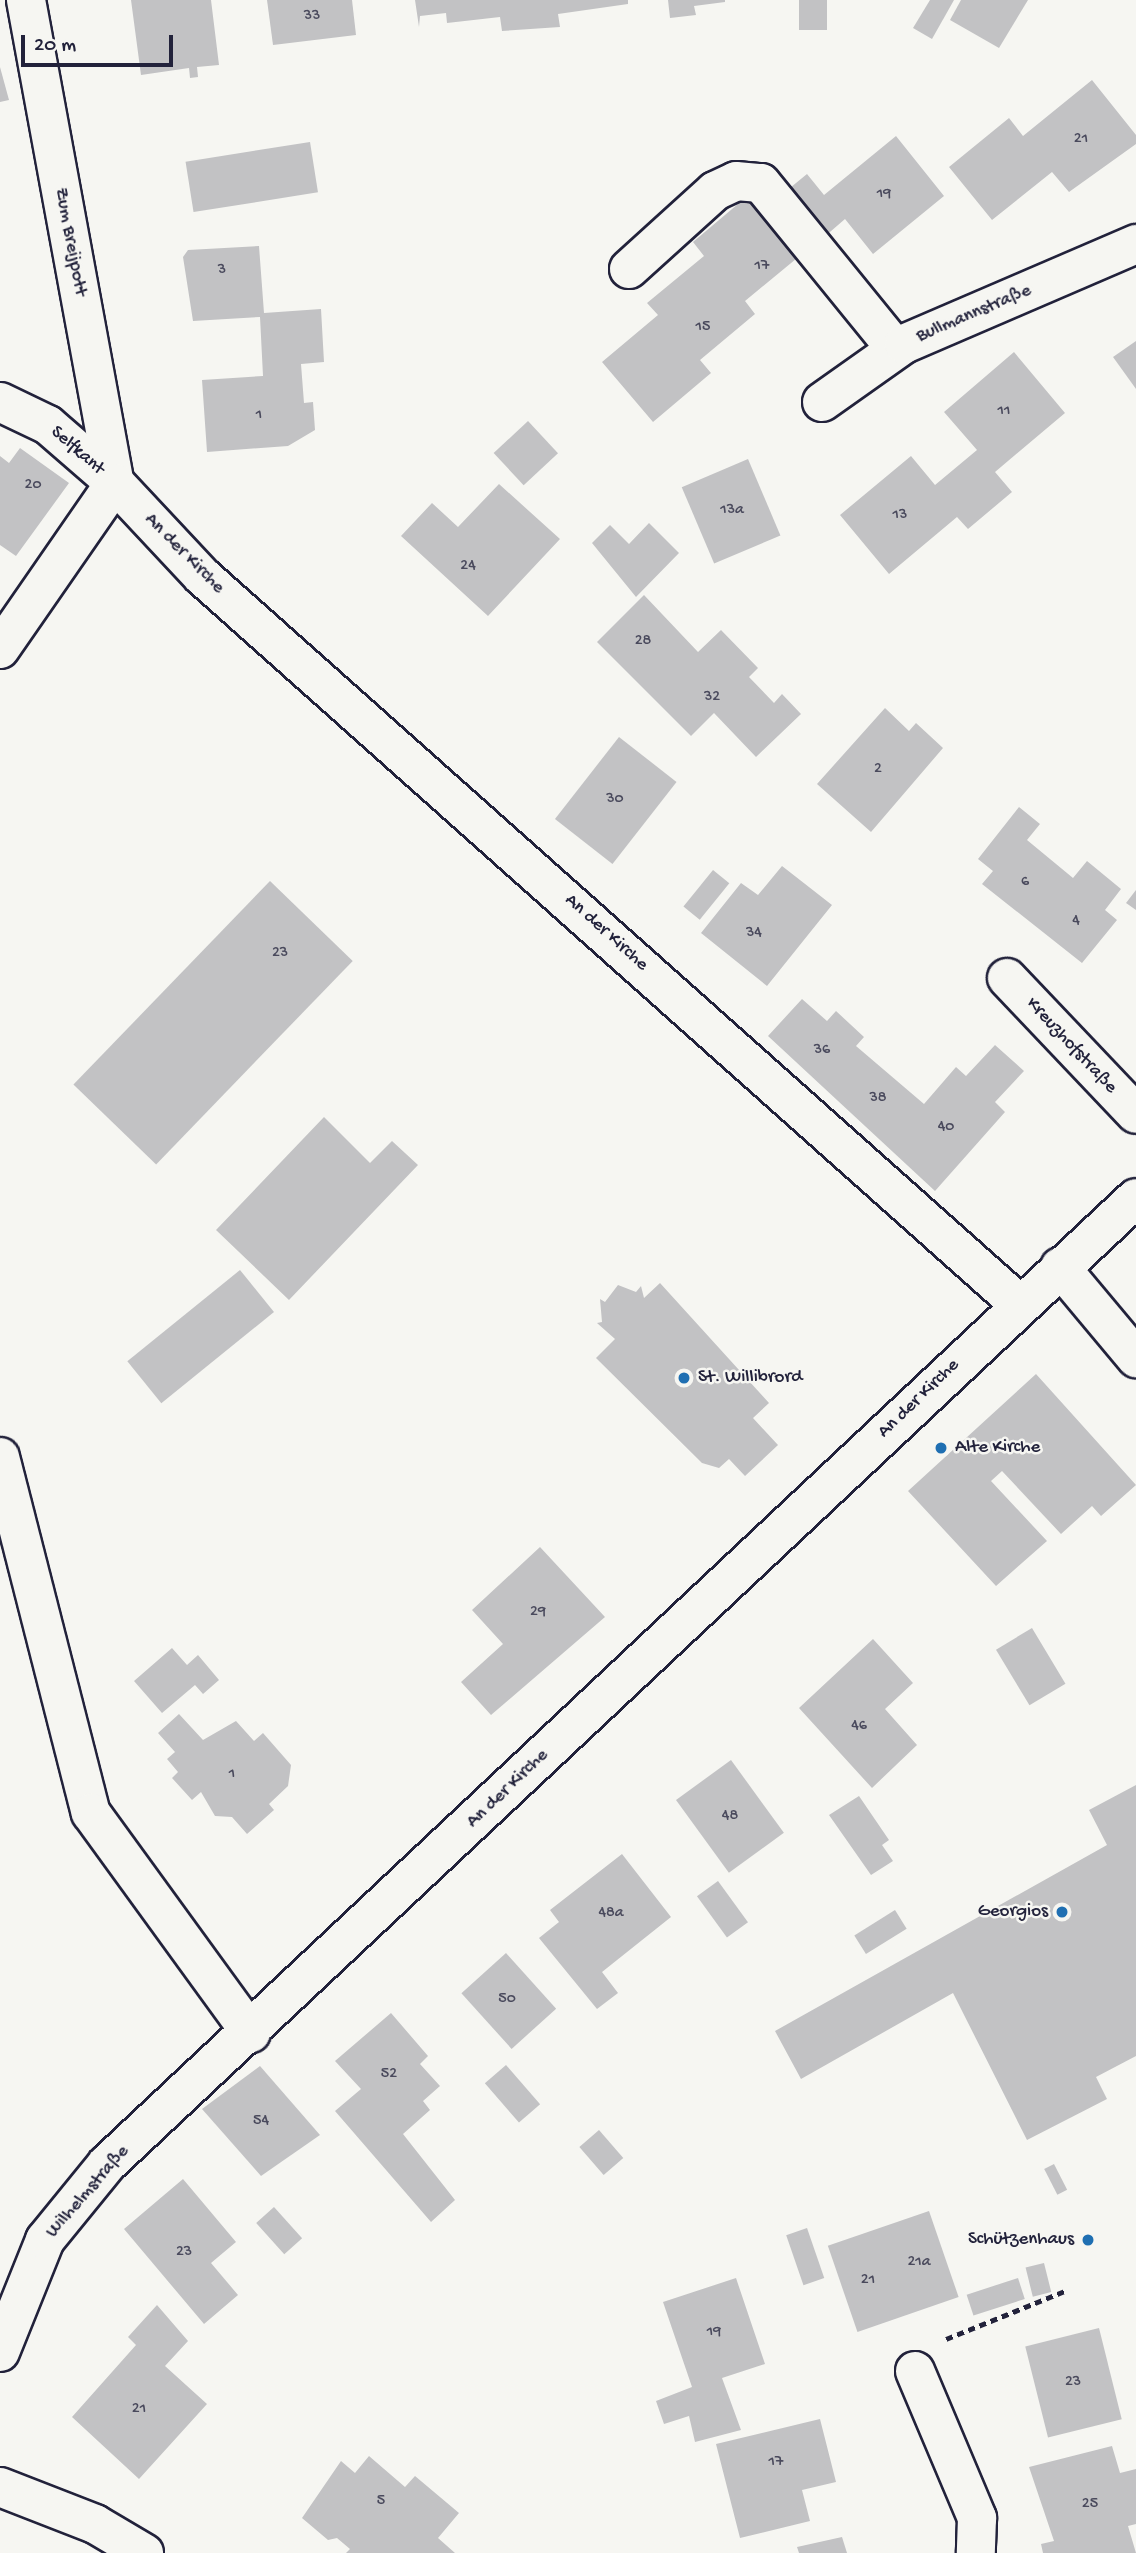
<!DOCTYPE html>
<meta charset="utf-8">
<style>
body{margin:0}
#map{position:relative;width:1136px;height:2553px;overflow:hidden;background:#f6f6f2;font-family:"Gochi Hand",sans-serif}
div>[style]{position:absolute}
.building>*{inset:0;background:#c2c2c4;transform-origin:0 0}
.path>*{height:4.5px;margin-top:-2.25px;transform-origin:0;background:repeating-linear-gradient(90deg,#22223b 0 7px,transparent 0 12px)}
.roads{filter:drop-shadow(2px 0 #22223b) drop-shadow(-2px 0 #22223b) drop-shadow(0 2px #22223b) drop-shadow(0 -2px #22223b)}
.minor>*{height:38px;margin:-19px;padding:0 19px;transform-origin:19px;border-radius:19px;background:#f6f6f2}
.dots>*{width:19px;height:19px;translate:-50% -50%;box-sizing:border-box;border:4px solid #f6f6f2;border-radius:50%}
span{translate:-50% -50%;white-space:nowrap;text-align:center;line-height:1.15;-webkit-text-stroke:5px #f6f6f2;paint-order:stroke}
.number-label{font-size:16px;color:#4a4a5d}
.number-label span{-webkit-text-stroke-width:0}
.street-label{font-size:19px;color:#22223b}
.poi-label{font-size:19px;color:#22223b}
.left{translate:0 -50%;text-align:left}
.right{translate:-100% -50%;text-align:right}
.scale{position:absolute;left:21px;top:35px;width:152px;height:32px;box-sizing:border-box;border:4px solid #22223b;border-top:0;padding-left:9px;font-size:21px;line-height:24px;white-space:nowrap;color:#22223b;-webkit-text-stroke:5px #f6f6f2;paint-order:stroke}
</style>
<div id="map">
<div class="building">
<div style="clip-path:polygon(131px 0,211px 0,219px 65px,197px 67px,198px 77px,190px 78px,189px 68px,141px 75px)"></div>
<div style="clip-path:polygon(267px 0,352px 0,356px 35px,273px 45px)"></div>
<div style="clip-path:polygon(415px 0,628px 0,628px 4px,558px 14px,560px 27px,502px 31px,500px 17px,447px 23px,446px 13px,420px 16px,419px 27px)"></div>
<div style="clip-path:polygon(668px 0,725px 0,725px 2px,694px 6px,696px 15px,670px 18px)"></div>
<div style="left:799px;top:0;width:28px;height:30px"></div>
<div style="clip-path:polygon(930px 0,954px 0,932px 39px,913px 28px)"></div>
<div style="clip-path:polygon(961px 0,1028px 0,999px 48px,950px 20px)"></div>
<div style="clip-path:polygon(0 67px,9px 100px,0 102px)"></div>
<div style="clip-path:polygon(1092px 80px,1136px 135px,1136px 144px,1069px 192px,1052px 172px,992px 220px,949px 167px,1009px 118px,1023px 136px)"></div>
<div style="clip-path:polygon(896px 136px,944px 196px,873px 254px,845px 219px,823px 238px,785px 192px,807px 174px,824px 195px)"></div>
<div style="left:310px;top:142px;width:51px;height:126px;rotate:81deg"></div>
<div style="clip-path:polygon(751px 193px,802px 254px,745px 301px,755px 314px,700px 360px,711px 373px,653px 422px,602px 362px,658px 315px,647px 303px,704px 256px,693px 242px)"></div>
<div style="clip-path:polygon(259px 246px,264px 313px,321px 309px,324px 362px,301px 364px,304px 403px,313px 402px,315px 430px,288px 446px,207px 452px,202px 380px,263px 376px,260px 317px,193px 321px,183px 257px,188px 250px)"></div>
<div style="clip-path:polygon(1136px 341px,1136px 389px,1113px 357px)"></div>
<div style="clip-path:polygon(1014px 352px,1065px 413px,995px 472px,1012px 492px,968px 529px,957px 517px,889px 574px,840px 515px,911px 456px,935px 485px,977px 450px,944px 412px)"></div>
<div style="left:528px;top:421px;width:44px;height:47px;rotate:47deg"></div>
<div style="clip-path:polygon(20px 448px,69px 483px,16px 556px,0 545px,0 456px,9px 463px)"></div>
<div style="left:748px;top:459px;width:83px;height:72px;rotate:67deg"></div>
<div style="clip-path:polygon(499px 484px,560px 539px,488px 616px,401px 536px,432px 503px,458px 527px)"></div>
<div style="clip-path:polygon(649px 523px,679px 553px,636px 597px,592px 543px,610px 525px,629px 544px)"></div>
<div style="clip-path:polygon(644px 595px,698px 652px,721px 630px,758px 668px,749px 677px,774px 703px,782px 694px,801px 714px,756px 757px,714px 713px,691px 736px,597px 642px)"></div>
<div style="clip-path:polygon(885px 708px,909px 731px,916px 723px,943px 748px,871px 832px,817px 784px)"></div>
<div style="left:619px;top:737px;width:73px;height:104px;rotate:38deg"></div>
<div style="clip-path:polygon(1019px 807px,1040px 824px,1027px 840px,1073px 878px,1087px 861px,1121px 889px,1105px 910px,1117px 920px,1082px 963px,982px 884px,993px 871px,978px 859px)"></div>
<div style="clip-path:polygon(782px 866px,832px 905px,767px 986px,701px 933px,741px 883px,758px 895px)"></div>
<div style="left:713px;top:870px;width:21px;height:47px;rotate:39deg"></div>
<div style="left:270px;top:881px;width:115px;height:283px;rotate:44deg"></div>
<div style="clip-path:polygon(1136px 890px,1136px 910px,1126px 903px)"></div>
<div style="clip-path:polygon(802px 999px,827px 1021px,836px 1011px,864px 1037px,856px 1046px,924px 1104px,956px 1067px,966px 1076px,995px 1045px,1024px 1071px,995px 1102px,1005px 1112px,935px 1191px,768px 1036px)"></div>
<div style="clip-path:polygon(324px 1117px,370px 1163px,392px 1141px,418px 1165px,289px 1300px,216px 1230px)"></div>
<div style="left:240px;top:1270px;width:54px;height:145px;rotate:51deg"></div>
<div style="clip-path:polygon(660px 1283px,769px 1403px,753px 1418px,778px 1445px,745px 1476px,729px 1459px,719px 1468px,702px 1463px,596px 1358px,615px 1339px,597px 1323px,602px 1322px,600px 1299px,605px 1302px,618px 1285px,636px 1292px,641px 1286px,644px 1298px)"></div>
<div style="clip-path:polygon(1036px 1374px,1136px 1485px,1101px 1516px,1092px 1506px,1061px 1534px,1002px 1471px,991px 1481px,1047px 1541px,996px 1586px,908px 1491px)"></div>
<div style="clip-path:polygon(540px 1547px,605px 1617px,491px 1715px,461px 1682px,503px 1644px,472px 1610px)"></div>
<div style="left:1032px;top:1628px;width:65px;height:42px;rotate:59deg"></div>
<div style="clip-path:polygon(873px 1639px,913px 1683px,885px 1709px,917px 1745px,872px 1788px,799px 1708px)"></div>
<div style="clip-path:polygon(172px 1648px,187px 1665px,198px 1655px,219px 1680px,203px 1694px,195px 1685px,162px 1713px,134px 1681px)"></div>
<div style="clip-path:polygon(179px 1714px,203px 1740px,236px 1721px,254px 1741px,263px 1733px,291px 1765px,288px 1786px,269px 1804px,274px 1810px,247px 1834px,232px 1817px,215px 1816px,201px 1792px,192px 1800px,172px 1778px,178px 1772px,167px 1759px,175px 1752px,158px 1733px)"></div>
<div style="left:731px;top:1760px;width:90px;height:68px;rotate:54deg"></div>
<div style="clip-path:polygon(1136px 1785px,1136px 2056px,1096px 2077px,1107px 2099px,1027px 2140px,953px 1993px,801px 2079px,775px 2031px,1107px 1845px,1089px 1810px)"></div>
<div style="clip-path:polygon(859px 1796px,889px 1840px,882px 1845px,893px 1861px,871px 1875px,829px 1815px)"></div>
<div style="clip-path:polygon(622px 1854px,671px 1917px,602px 1972px,618px 1993px,597px 2009px,539px 1938px,559px 1922px,550px 1910px)"></div>
<div style="left:718px;top:1881px;width:51px;height:26px;rotate:54deg"></div>
<div style="left:895px;top:1910px;width:22px;height:48px;rotate:58deg"></div>
<div style="left:506px;top:1953px;width:75px;height:60px;rotate:48deg"></div>
<div style="clip-path:polygon(391px 2013px,428px 2056px,420px 2064px,440px 2086px,423px 2101px,430px 2110px,403px 2134px,455px 2200px,431px 2222px,335px 2111px,361px 2089px,335px 2061px)"></div>
<div style="left:506px;top:2065px;width:52px;height:28px;rotate:49deg"></div>
<div style="clip-path:polygon(260px 2066px,320px 2135px,261px 2176px,202px 2109px)"></div>
<div style="left:599px;top:2130px;width:37px;height:26px;rotate:49deg"></div>
<div style="left:1054px;top:2164px;width:29px;height:11px;rotate:63deg"></div>
<div style="clip-path:polygon(183px 2179px,236px 2242px,211px 2263px,238px 2295px,204px 2324px,124px 2229px)"></div>
<div style="left:274px;top:2207px;width:42px;height:24px;rotate:48deg"></div>
<div style="left:929px;top:2211px;width:91px;height:107px;rotate:71deg"></div>
<div style="left:807px;top:2228px;width:53px;height:22px;rotate:71deg"></div>
<div style="left:1044px;top:2263px;width:30px;height:19px;rotate:76deg"></div>
<div style="clip-path:polygon(736px 2278px,765px 2364px,722px 2378px,741px 2430px,695px 2442px,689px 2416px,664px 2424px,656px 2401px,692px 2387px,663px 2302px)"></div>
<div style="left:1018px;top:2278px;width:22px;height:54px;rotate:72deg"></div>
<div style="clip-path:polygon(157px 2305px,188px 2341px,165px 2366px,207px 2404px,139px 2479px,72px 2417px,136px 2345px,128px 2337px)"></div>
<div style="left:1099px;top:2328px;width:94px;height:76px;rotate:76deg"></div>
<div style="clip-path:polygon(820px 2419px,836px 2482px,802px 2490px,810px 2521px,740px 2538px,716px 2444px)"></div>
<div style="clip-path:polygon(1112px 2446px,1120px 2473px,1136px 2469px,1136px 2524px,1128px 2526px,1136px 2553px,1043px 2553px,1041px 2544px,1054px 2541px,1029px 2467px)"></div>
<div style="clip-path:polygon(369px 2456px,405px 2487px,415px 2476px,459px 2513px,438px 2538px,455px 2553px,346px 2553px,350px 2549px,337px 2538px,328px 2540px,302px 2518px,341px 2461px,355px 2473px)"></div>
<div style="clip-path:polygon(842px 2537px,847px 2553px,799px 2553px,797px 2547px)"></div>
</div>
<div class="path">
<div style="left:946px;top:2339px;width:128px;rotate:-22deg"></div>
</div>
<div class="roads">
<div class="minor">
<div style="left:26px;top:0;width:491px;rotate:79.6deg"></div>
<div style="left:629px;top:269px;width:116px;rotate:-42.2deg"></div>
<div style="left:715px;top:191px;width:23px;rotate:-25deg"></div>
<div style="left:736px;top:181px;width:25px;rotate:5deg"></div>
<div style="left:761px;top:183px;width:214px;rotate:50.9deg"></div>
<div style="left:0;top:402px;width:53px;rotate:25.6deg"></div>
<div style="left:48px;top:425px;width:89px;rotate:40.9deg"></div>
<div style="left:115px;top:483px;width:127px;rotate:46.9deg"></div>
<div style="left:202px;top:576px;width:1094px;rotate:41.7deg"></div>
<div style="left:822px;top:402px;width:100px;rotate:-35.3deg"></div>
<div style="left:904px;top:344px;width:253px;rotate:-23.3deg"></div>
<div style="left:0;top:649px;width:202px;rotate:-55.3deg"></div>
<div style="left:1007px;top:978px;width:187px;rotate:46.5deg"></div>
<div style="left:1060px;top:1267px;width:119px;rotate:50.1deg"></div>
<div style="left:0;top:1457px;width:367px;rotate:75.7deg"></div>
<div style="left:91px;top:1813px;width:272px;rotate:54deg"></div>
<div style="left:0;top:2352px;width:121px;rotate:-68.1deg"></div>
<div style="left:45px;top:2240px;width:98px;rotate:-50.8deg"></div>
<div style="left:107px;top:2164px;width:1411px;rotate:-43.19deg"></div>
<div style="left:915px;top:2371px;width:160px;rotate:67.1deg"></div>
<div style="left:977px;top:2518px;width:35px;rotate:92deg"></div>
<div style="left:0;top:2487px;width:102px;rotate:21.3deg"></div>
<div style="left:95px;top:2524px;width:57px;rotate:30.6deg"></div>
</div>
</div>
<div class="dots">
<div style="left:684px;top:1378px;background:#1f6fb2"></div>
<div style="left:941px;top:1448px;background:#1f6fb2"></div>
<div style="left:1062px;top:1912px;background:#1f6fb2"></div>
<div style="left:1088px;top:2240px;background:#1f6fb2"></div>
</div>
<div class="number-label">
<span style="left:312px;top:17px">33</span>
<span style="left:1081px;top:140px">21</span>
<span style="left:884px;top:195px">19</span>
<span style="left:762px;top:267px">17</span>
<span style="left:222px;top:271px">3</span>
<span style="left:703px;top:328px">15</span>
<span style="left:1004px;top:412px">11</span>
<span style="left:259px;top:416px">1</span>
<span style="left:33px;top:486px">20</span>
<span style="left:732px;top:511px">13a</span>
<span style="left:900px;top:516px">13</span>
<span style="left:468px;top:567px">24</span>
<span style="left:643px;top:642px">28</span>
<span style="left:712px;top:698px">32</span>
<span style="left:878px;top:770px">2</span>
<span style="left:615px;top:800px">30</span>
<span style="left:1025px;top:883px">6</span>
<span style="left:1076px;top:922px">4</span>
<span style="left:754px;top:934px">34</span>
<span style="left:280px;top:954px">23</span>
<span style="left:822px;top:1051px">36</span>
<span style="left:878px;top:1099px">38</span>
<span style="left:946px;top:1128px">40</span>
<span style="left:538px;top:1613px">29</span>
<span style="left:859px;top:1727px">46</span>
<span style="left:232px;top:1775px">1</span>
<span style="left:730px;top:1817px">48</span>
<span style="left:611px;top:1914px">48a</span>
<span style="left:507px;top:2000px">50</span>
<span style="left:389px;top:2075px">52</span>
<span style="left:261px;top:2122px">54</span>
<span style="left:184px;top:2253px">23</span>
<span style="left:919px;top:2263px">21a</span>
<span style="left:868px;top:2281px">21</span>
<span style="left:714px;top:2333px">19</span>
<span style="left:1073px;top:2383px">23</span>
<span style="left:139px;top:2410px">21</span>
<span style="left:776px;top:2463px">17</span>
<span style="left:381px;top:2502px">5</span>
<span style="left:1090px;top:2505px">25</span>
</div>
<div class="street-label">
<span style="left:70px;top:242px;rotate:79deg">Zum Breijpott</span>
<span style="left:974px;top:314px;rotate:-23deg">Bullmannstraße</span>
<span style="left:77px;top:451px;rotate:41deg">Selfkant</span>
<span style="left:184px;top:554px;rotate:45deg">An der Kirche</span>
<span style="left:606px;top:933px;rotate:42deg">An der Kirche</span>
<span style="left:1071px;top:1046px;rotate:47deg">Kreuzhofstraße</span>
<span style="left:919px;top:1399px;rotate:-44deg">An der Kirche</span>
<span style="left:508px;top:1789px;rotate:-44deg">An der Kirche</span>
<span style="left:88px;top:2192px;rotate:-49deg">Wilhelmstraße</span>
</div>
<div class="poi-label">
<span class="left" style="left:698px;top:1378px">St. Willibrord</span>
<span class="left" style="left:955px;top:1448px">Alte Kirche</span>
<span class="right" style="left:1048px;top:1912px">Georgios</span>
<span class="right" style="left:1074px;top:2240px">Schützenhaus</span>
</div>
<div class="scale">20 m</div>
</div>
